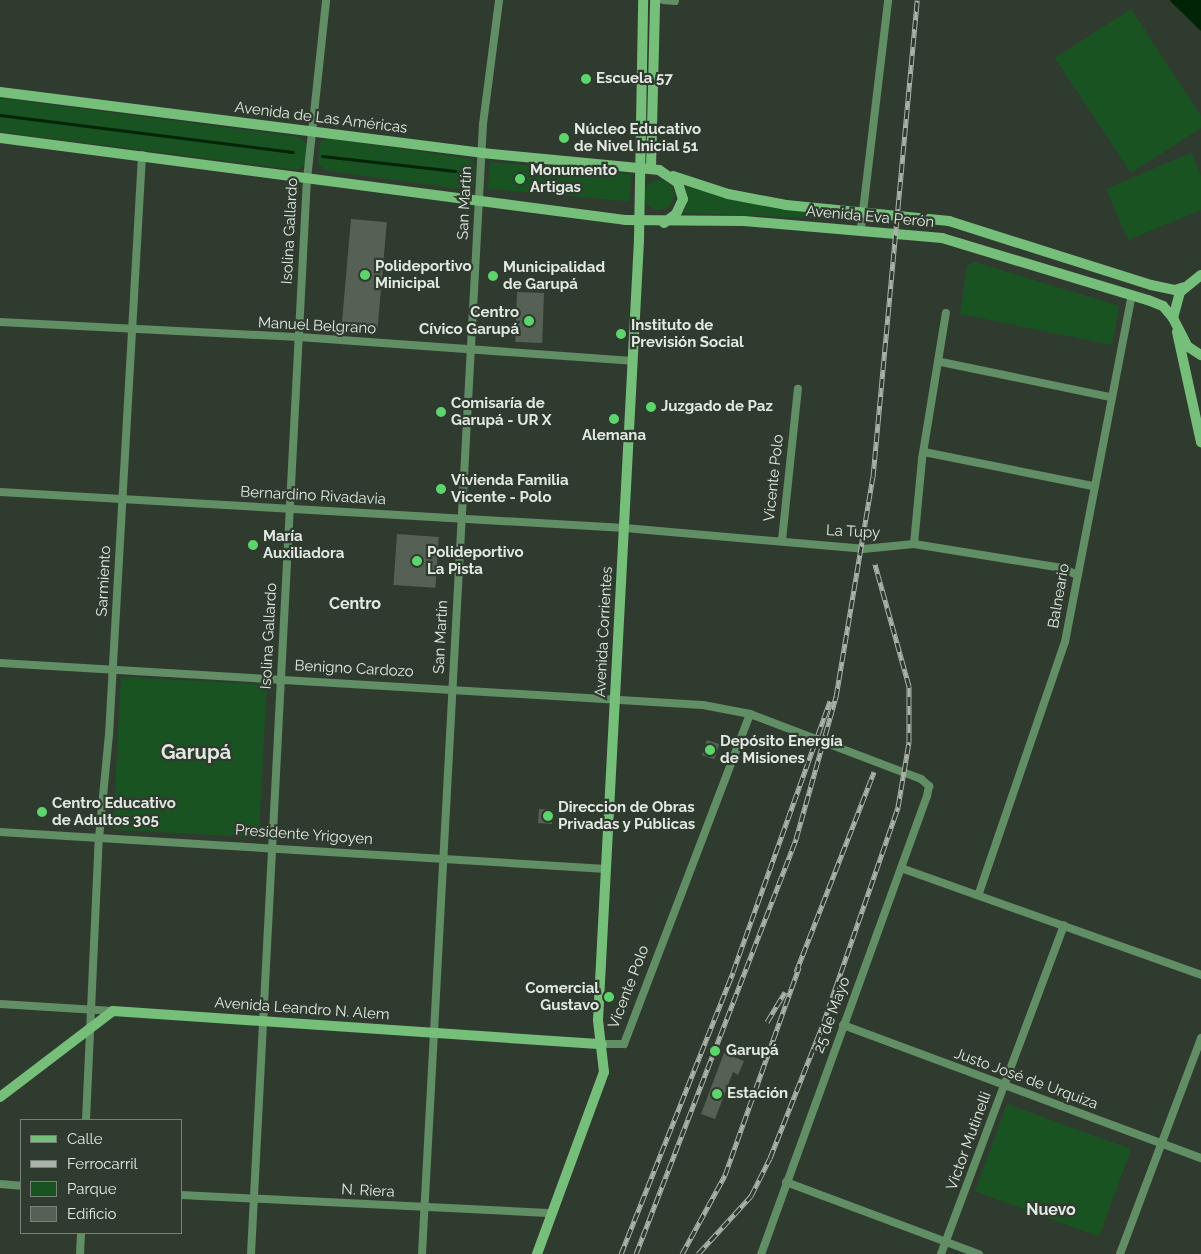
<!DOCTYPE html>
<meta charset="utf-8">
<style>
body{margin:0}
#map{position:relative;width:1201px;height:1254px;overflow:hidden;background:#303b30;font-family:Raleway,sans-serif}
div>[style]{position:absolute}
.green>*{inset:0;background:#1a5322;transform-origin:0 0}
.round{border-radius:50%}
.water>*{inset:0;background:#002405}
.stream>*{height:3px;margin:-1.5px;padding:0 1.5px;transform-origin:1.5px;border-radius:1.5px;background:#002405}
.building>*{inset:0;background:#556155;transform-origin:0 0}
.minor>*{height:8px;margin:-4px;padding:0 4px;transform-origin:4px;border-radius:4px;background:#618e64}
.secondary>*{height:10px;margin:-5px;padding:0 5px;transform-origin:5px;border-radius:5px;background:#76bf7b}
.rail>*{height:5px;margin-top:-2.5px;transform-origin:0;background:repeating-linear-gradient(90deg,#303b30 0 9px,#aab2aa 0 18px);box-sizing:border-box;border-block:1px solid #aab2aa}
.dots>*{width:14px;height:14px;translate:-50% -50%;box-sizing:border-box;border:2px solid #303b30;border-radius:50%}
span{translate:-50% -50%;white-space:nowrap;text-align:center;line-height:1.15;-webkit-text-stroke:4.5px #303b30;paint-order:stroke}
.poi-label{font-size:15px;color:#e2e9e2;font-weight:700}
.left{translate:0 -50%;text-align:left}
.right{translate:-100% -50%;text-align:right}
.street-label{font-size:15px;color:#e2e9e2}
.neighbourhood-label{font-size:16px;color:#e2e9e2;font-weight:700}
.district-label{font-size:20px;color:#e2e9e2;font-weight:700}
.legend{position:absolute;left:20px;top:1119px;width:162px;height:115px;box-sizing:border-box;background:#303b30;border:1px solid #778177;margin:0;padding:6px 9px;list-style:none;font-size:15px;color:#e2e9e2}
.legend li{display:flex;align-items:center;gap:10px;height:25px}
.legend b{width:25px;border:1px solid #778177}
</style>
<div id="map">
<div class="green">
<div style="clip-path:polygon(1131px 9px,1201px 116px,1201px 128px,1131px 173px,1055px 58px)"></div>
<div style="clip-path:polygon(0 98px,298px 137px,308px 144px,307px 164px,297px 170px,0 132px)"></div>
<div style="clip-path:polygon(327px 138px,470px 159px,475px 166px,474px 185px,467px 190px,327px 171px,318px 164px,320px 143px)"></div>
<div style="clip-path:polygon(1191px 153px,1201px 176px,1201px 210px,1128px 240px,1106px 189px)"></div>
<div style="left:490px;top:162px;width:142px;height:27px;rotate:5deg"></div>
<div class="round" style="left:644px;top:180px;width:30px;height:30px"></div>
<div style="clip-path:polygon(686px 187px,835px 215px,837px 219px,682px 213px,687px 205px)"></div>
<div style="clip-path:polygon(975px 262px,1119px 306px,1112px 345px,960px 314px,967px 265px)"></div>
<div style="left:121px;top:677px;width:146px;height:153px;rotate:3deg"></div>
<div style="left:1007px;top:1104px;width:132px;height:93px;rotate:20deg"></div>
</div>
<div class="water">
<div style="clip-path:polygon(1170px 0,1201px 0,1201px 31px,1171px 2px)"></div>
</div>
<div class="stream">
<div style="left:0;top:115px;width:295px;rotate:7.2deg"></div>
<div style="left:322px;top:156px;width:134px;rotate:6.4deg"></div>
</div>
<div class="building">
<div style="left:351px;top:219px;width:36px;height:109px;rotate:5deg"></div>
<div style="left:517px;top:292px;width:27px;height:50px;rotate:2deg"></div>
<div style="left:397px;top:534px;width:42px;height:51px;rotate:4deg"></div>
<div style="left:707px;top:740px;width:13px;height:16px;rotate:18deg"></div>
<div style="left:539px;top:809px;width:14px;height:14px;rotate:4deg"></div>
<div style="clip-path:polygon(724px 1053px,744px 1061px,738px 1075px,733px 1072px,715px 1119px,701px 1114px)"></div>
</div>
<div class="minor">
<div style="left:663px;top:0;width:12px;rotate:5deg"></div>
<div style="left:861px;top:228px;width:230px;rotate:-83.2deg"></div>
<div style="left:0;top:322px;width:299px;rotate:2.9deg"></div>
<div style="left:299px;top:337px;width:334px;rotate:4.1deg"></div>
<div style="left:941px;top:362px;width:173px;rotate:11.7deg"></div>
<div style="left:924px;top:452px;width:172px;rotate:11.4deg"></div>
<div style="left:0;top:492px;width:626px;rotate:3.3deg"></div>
<div style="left:625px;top:528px;width:239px;rotate:5deg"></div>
<div style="left:863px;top:549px;width:51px;rotate:-5.6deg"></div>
<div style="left:914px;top:544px;width:150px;rotate:9.2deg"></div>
<div style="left:1062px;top:568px;width:17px;rotate:25deg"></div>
<div style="left:782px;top:540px;width:152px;rotate:-84deg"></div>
<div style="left:914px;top:544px;width:85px;rotate:-84.6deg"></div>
<div style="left:922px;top:459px;width:148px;rotate:-80.7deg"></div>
<div style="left:0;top:663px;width:704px;rotate:3.42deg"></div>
<div style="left:703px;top:705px;width:48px;rotate:10.8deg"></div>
<div style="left:750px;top:714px;width:183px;rotate:20.8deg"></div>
<div style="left:921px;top:779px;width:11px;rotate:41deg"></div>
<div style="left:929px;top:786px;width:10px;rotate:101deg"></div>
<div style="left:927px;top:796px;width:487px;rotate:109.9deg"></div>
<div style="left:0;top:832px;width:607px;rotate:3.49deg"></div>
<div style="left:901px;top:868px;width:319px;rotate:19.6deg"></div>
<div style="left:979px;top:893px;width:265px;rotate:-71.1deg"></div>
<div style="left:1065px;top:642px;width:353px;rotate:-79.1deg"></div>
<div style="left:0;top:1004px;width:113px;rotate:3.5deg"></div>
<div style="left:843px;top:1025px;width:382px;rotate:20.4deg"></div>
<div style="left:602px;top:1044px;width:22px"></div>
<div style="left:624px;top:1044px;width:353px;rotate:-69.1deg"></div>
<div style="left:86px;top:1120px;width:282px;rotate:-87.4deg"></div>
<div style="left:99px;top:838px;width:103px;rotate:-84.5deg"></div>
<div style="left:109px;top:735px;width:581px;rotate:-86.74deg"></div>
<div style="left:786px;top:1182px;width:206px;rotate:20.5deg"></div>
<div style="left:0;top:1184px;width:21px;rotate:5deg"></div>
<div style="left:181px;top:1195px;width:372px;rotate:2.8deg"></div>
<div style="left:80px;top:1254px;width:21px;rotate:-87deg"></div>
<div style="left:251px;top:1254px;width:1076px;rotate:-87.02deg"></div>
<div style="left:307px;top:179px;width:180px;rotate:-83.9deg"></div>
<div style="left:422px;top:1254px;width:1132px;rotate:-86.91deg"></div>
<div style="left:483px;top:124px;width:125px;rotate:-82.6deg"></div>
<div style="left:941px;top:1254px;width:351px;rotate:-69.5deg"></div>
<div style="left:1120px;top:1254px;width:231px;rotate:-69.4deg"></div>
</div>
<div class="secondary">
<div style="left:0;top:92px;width:486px;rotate:7.2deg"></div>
<div style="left:482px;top:153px;width:178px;rotate:5.5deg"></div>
<div style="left:659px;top:170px;width:23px;rotate:34deg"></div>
<div style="left:678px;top:183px;width:17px;rotate:73deg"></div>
<div style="left:683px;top:199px;width:17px;rotate:115deg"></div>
<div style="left:676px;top:214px;width:15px;rotate:143deg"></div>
<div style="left:0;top:138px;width:630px;rotate:7.47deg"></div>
<div style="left:625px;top:220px;width:119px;rotate:0.5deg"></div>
<div style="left:744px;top:221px;width:199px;rotate:4.9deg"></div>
<div style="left:942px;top:238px;width:215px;rotate:16.8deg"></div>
<div style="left:1148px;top:300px;width:16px;rotate:22deg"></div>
<div style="left:1163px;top:306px;width:16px;rotate:50deg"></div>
<div style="left:651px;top:169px;width:169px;rotate:-88.6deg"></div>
<div style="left:673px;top:176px;width:58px;rotate:18.1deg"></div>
<div style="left:728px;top:194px;width:59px;rotate:10.7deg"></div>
<div style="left:786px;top:205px;width:164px;rotate:5.6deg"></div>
<div style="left:949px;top:221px;width:212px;rotate:17.6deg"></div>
<div style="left:1151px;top:285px;width:25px;rotate:12deg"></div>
<div style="left:1175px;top:290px;width:9px;rotate:-18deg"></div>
<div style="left:1201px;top:275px;width:27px;rotate:141deg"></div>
<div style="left:1180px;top:292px;width:27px;rotate:105deg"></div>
<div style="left:1173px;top:318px;width:31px;rotate:63deg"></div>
<div style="left:1187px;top:346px;width:17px;rotate:33deg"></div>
<div style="left:1177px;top:332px;width:113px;rotate:77.7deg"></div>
<div style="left:0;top:1097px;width:142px;rotate:-37.3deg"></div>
<div style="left:113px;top:1011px;width:490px;rotate:3.9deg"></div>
<div style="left:537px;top:1254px;width:194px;rotate:-69.8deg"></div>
<div style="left:604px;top:1072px;width:52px;rotate:-96.6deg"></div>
<div style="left:598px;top:1020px;width:782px;rotate:-86.99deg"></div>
<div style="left:639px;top:239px;width:239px;rotate:-89deg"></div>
</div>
<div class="rail">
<div style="left:796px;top:972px;width:215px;rotate:-68.7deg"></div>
<div style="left:767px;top:1022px;width:35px;rotate:-59deg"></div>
<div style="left:621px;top:1254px;width:303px;rotate:-68.3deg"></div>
<div style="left:733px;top:972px;width:288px;rotate:-70.3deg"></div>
<div style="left:636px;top:1254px;width:445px;rotate:-68.9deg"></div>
<div style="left:796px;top:839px;width:148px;rotate:-74.3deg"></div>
<div style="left:836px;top:697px;width:223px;rotate:-80.5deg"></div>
<div style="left:873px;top:477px;width:479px;rotate:-84.7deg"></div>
<div style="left:682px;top:1254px;width:90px;rotate:-61.4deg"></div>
<div style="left:725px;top:1175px;width:221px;rotate:-70.4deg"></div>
<div style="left:698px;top:1254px;width:79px;rotate:-47.6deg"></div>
<div style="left:751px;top:1196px;width:42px;rotate:-63.4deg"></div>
<div style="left:770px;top:1158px;width:144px;rotate:-68.4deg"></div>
<div style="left:823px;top:1024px;width:230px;rotate:-70.9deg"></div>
<div style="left:898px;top:807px;width:66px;rotate:-80.4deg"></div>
<div style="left:909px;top:742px;width:56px;rotate:-90deg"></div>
<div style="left:909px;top:686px;width:127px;rotate:-105.6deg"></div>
</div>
<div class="dots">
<div style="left:586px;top:79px;background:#5dd56c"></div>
<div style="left:564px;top:138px;background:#5dd56c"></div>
<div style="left:520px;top:179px;background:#5dd56c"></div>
<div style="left:365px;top:275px;background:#5dd56c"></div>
<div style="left:493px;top:276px;background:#5dd56c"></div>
<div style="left:529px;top:321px;background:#5dd56c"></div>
<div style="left:621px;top:334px;background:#5dd56c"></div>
<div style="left:651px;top:407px;background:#5dd56c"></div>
<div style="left:441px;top:412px;background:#5dd56c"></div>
<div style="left:614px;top:419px;background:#5dd56c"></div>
<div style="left:441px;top:489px;background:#5dd56c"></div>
<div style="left:253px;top:545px;background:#5dd56c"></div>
<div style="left:417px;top:561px;background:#5dd56c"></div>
<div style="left:710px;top:750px;background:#5dd56c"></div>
<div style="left:42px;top:812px;background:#5dd56c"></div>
<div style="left:548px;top:816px;background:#5dd56c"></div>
<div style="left:609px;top:997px;background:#5dd56c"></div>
<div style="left:715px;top:1051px;background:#5dd56c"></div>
<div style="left:717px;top:1094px;background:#5dd56c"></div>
</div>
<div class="poi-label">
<span class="left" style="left:596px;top:79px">Escuela 57</span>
<span class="left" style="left:574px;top:138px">Núcleo Educativo<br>de Nivel Inicial 51</span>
<span class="left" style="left:530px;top:179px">Monumento<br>Artigas</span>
<span class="left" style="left:375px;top:275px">Polideportivo<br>Minicipal</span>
<span class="left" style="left:503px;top:276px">Municipalidad<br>de Garupá</span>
<span class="right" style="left:519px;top:321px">Centro<br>Cívico Garupá</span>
<span class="left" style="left:631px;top:334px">Instituto de<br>Previsión Social</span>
<span class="left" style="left:451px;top:412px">Comisaría de<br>Garupá - UR X</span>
<span class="left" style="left:661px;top:407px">Juzgado de Paz</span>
<span style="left:614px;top:436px">Alemana</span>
<span class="left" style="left:451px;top:489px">Vivienda Familia<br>Vicente - Polo</span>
<span class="left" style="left:263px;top:545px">María<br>Auxiliadora</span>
<span class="left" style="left:427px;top:561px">Polideportivo<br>La Pista</span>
<span class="left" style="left:720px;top:750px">Depósito Energía<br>de Misiones</span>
<span class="left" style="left:52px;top:812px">Centro Educativo<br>de Adultos 305</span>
<span class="left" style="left:558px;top:816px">Direccion de Obras<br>Privadas y Públicas</span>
<span class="right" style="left:599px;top:997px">Comercial<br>Gustavo</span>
<span class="left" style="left:726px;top:1051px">Garupá</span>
<span class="left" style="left:727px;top:1094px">Estación</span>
</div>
<div class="street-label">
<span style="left:321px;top:118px;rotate:7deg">Avenida de Las Américas</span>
<span style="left:465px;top:203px;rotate:-87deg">San Martín</span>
<span style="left:870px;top:217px;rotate:5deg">Avenida Eva Perón</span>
<span style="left:290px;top:231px;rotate:-87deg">Isolina Gallardo</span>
<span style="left:317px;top:326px;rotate:3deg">Manuel Belgrano</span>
<span style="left:774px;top:478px;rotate:-84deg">Vicente Polo</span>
<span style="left:313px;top:496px;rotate:3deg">Bernardino Rivadavia</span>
<span style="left:853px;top:532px;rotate:3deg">La Tupy</span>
<span style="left:104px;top:581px;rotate:-87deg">Sarmiento</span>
<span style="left:1059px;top:596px;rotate:-80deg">Balneario</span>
<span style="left:604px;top:632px;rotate:-87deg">Avenida Corrientes</span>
<span style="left:269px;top:636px;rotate:-87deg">Isolina Gallardo</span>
<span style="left:441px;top:637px;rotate:-87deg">San Martín</span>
<span style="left:354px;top:669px;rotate:3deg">Benigno Cardozo</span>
<span style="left:304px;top:835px;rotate:4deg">Presidente Yrigoyen</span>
<span style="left:629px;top:987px;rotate:-69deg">Vicente Polo</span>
<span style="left:302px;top:1009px;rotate:4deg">Avenida Leandro N. Alem</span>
<span style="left:832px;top:1015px;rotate:-70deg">25 de Mayo</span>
<span style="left:1026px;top:1079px;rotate:20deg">Justo José de Urquiza</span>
<span style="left:969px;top:1141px;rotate:-70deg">Victor Mutinelli</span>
<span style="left:368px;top:1191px;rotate:3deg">N. Riera</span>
</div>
<div class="neighbourhood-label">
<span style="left:355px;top:604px">Centro</span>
<span style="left:1051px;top:1210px">Nuevo</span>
</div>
<div class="district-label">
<span style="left:196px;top:752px">Garupá</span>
</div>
<ul class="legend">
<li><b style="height:6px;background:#76bf7b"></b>Calle</li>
<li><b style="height:6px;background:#aab2aa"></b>Ferrocarril</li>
<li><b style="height:14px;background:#1a5322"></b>Parque</li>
<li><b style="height:14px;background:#556155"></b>Edificio</li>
</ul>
</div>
